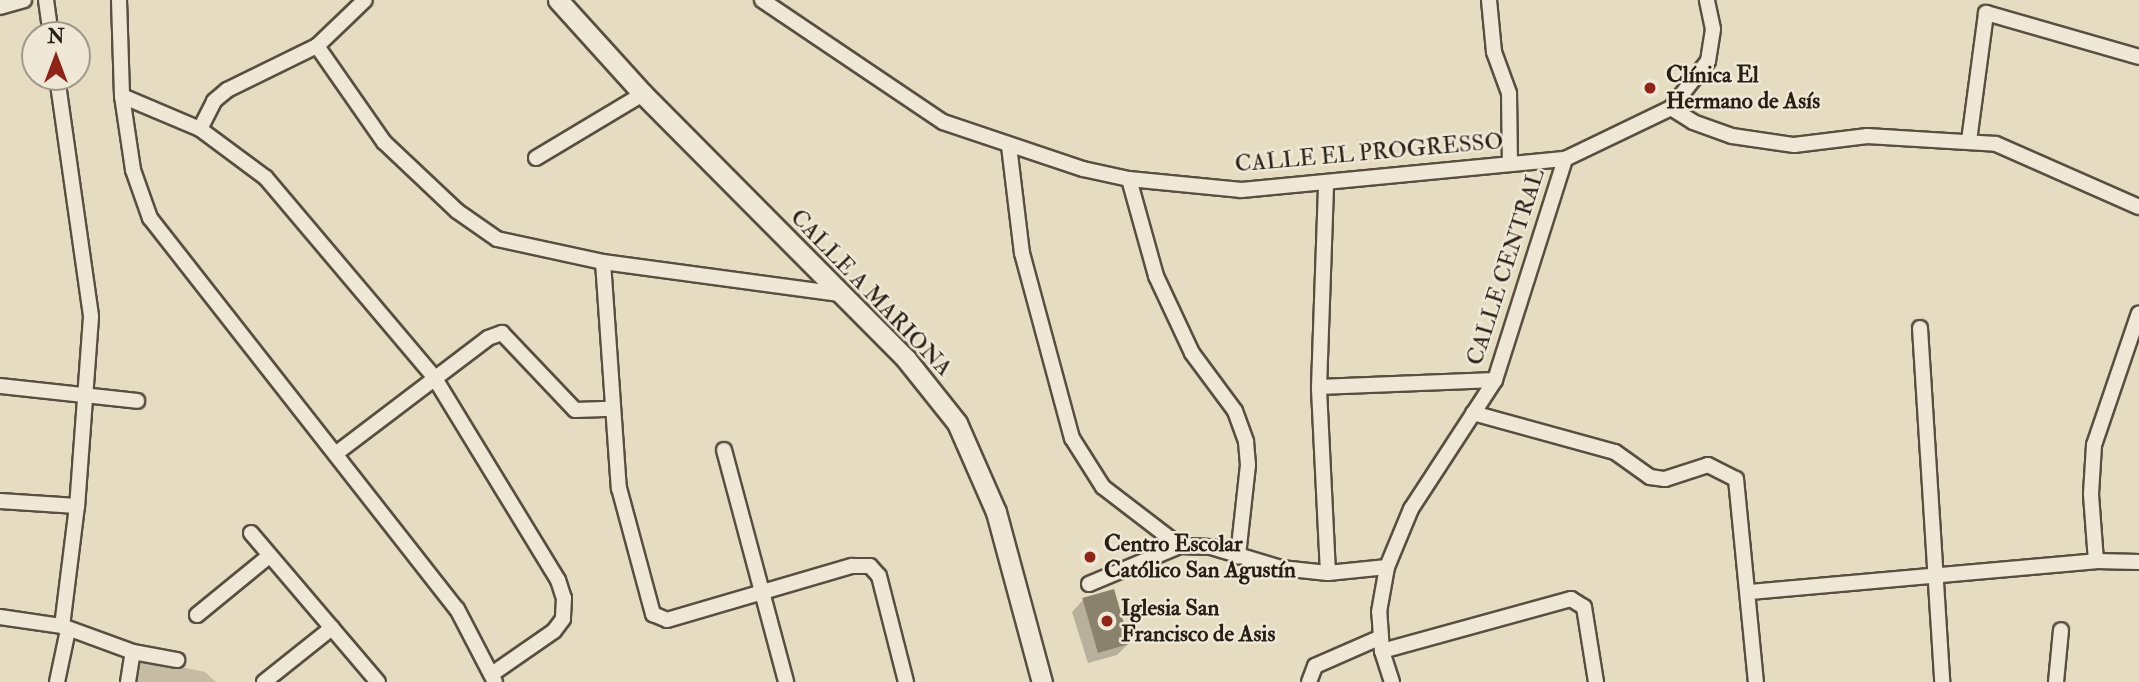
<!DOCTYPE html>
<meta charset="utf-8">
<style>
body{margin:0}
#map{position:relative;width:2139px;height:682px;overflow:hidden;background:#e6dcc1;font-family:"IM FELL Double Pica",serif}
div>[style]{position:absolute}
.green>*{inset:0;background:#c6bca4}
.shadow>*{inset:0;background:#0003}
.building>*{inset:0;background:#8b826e;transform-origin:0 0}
.roads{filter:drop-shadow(2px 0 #584f40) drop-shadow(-2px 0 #584f40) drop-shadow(0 2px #584f40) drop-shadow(0 -2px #584f40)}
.street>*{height:14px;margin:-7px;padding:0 7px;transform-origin:7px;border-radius:7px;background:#efe8d7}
.secondary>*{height:19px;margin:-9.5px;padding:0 9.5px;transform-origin:9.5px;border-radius:9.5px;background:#efe8d7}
.dots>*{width:19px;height:19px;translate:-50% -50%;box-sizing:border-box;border:4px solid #efe8d7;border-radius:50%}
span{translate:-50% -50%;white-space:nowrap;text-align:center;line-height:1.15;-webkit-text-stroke:5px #efe8d7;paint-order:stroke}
.poi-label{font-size:23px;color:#292015;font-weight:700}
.left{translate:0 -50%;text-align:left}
.street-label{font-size:23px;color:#292015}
.north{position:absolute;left:21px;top:21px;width:70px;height:70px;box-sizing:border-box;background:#efe8d7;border:2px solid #a09889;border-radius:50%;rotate:0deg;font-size:19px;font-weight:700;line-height:28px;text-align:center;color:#292015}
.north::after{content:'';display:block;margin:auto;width:24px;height:32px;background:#8f2418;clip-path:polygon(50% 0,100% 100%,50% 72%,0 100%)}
</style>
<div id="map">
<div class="green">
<div style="clip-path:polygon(133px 657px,205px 672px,216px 682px,128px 682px)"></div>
</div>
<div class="shadow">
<div style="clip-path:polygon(1083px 600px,1129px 643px,1117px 655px,1088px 663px,1072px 612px)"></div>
</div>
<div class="building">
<div style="left:1114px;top:589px;width:57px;height:33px;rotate:74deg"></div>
</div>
<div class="roads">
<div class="street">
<div style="left:46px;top:0;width:35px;rotate:82deg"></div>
<div style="left:119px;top:0;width:96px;rotate:88.2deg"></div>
<div style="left:122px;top:96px;width:75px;rotate:81.5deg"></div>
<div style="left:133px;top:170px;width:51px;rotate:70.5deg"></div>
<div style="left:150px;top:218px;width:497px;rotate:51.9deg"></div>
<div style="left:457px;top:609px;width:82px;rotate:62.5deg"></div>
<div style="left:762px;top:0;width:218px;rotate:34deg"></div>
<div style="left:943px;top:122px;width:148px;rotate:18.6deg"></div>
<div style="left:1083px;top:169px;width:47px;rotate:12.3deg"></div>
<div style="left:1129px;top:179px;width:113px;rotate:5.6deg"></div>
<div style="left:1241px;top:190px;width:325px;rotate:-5.5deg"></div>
<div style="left:1489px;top:0;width:52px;rotate:84.5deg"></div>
<div style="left:1494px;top:52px;width:44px;rotate:69.9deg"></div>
<div style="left:1509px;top:93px;width:70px;rotate:89.2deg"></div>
<div style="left:0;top:7px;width:25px;rotate:-16deg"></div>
<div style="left:317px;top:46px;width:117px;rotate:55.1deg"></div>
<div style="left:384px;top:142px;width:100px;rotate:43.4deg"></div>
<div style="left:457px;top:211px;width:49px;rotate:35deg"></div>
<div style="left:497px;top:239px;width:108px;rotate:12.2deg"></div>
<div style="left:603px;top:262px;width:239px;rotate:7.7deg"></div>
<div style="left:57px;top:77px;width:242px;rotate:81.9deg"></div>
<div style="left:91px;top:317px;width:190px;rotate:94.2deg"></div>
<div style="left:77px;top:506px;width:121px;rotate:97.1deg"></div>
<div style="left:122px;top:96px;width:85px;rotate:22.9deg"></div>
<div style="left:200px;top:129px;width:82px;rotate:36.6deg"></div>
<div style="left:266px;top:178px;width:260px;rotate:49.8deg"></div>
<div style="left:434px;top:377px;width:238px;rotate:58.6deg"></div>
<div style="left:558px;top:580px;width:19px;rotate:72deg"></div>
<div style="left:564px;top:598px;width:21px;rotate:93deg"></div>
<div style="left:563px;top:619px;width:15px;rotate:127deg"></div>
<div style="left:554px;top:631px;width:75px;rotate:145.3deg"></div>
<div style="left:1671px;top:108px;width:26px;rotate:32deg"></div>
<div style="left:1693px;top:122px;width:41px;rotate:19.7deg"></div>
<div style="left:1732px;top:136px;width:63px;rotate:8.3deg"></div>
<div style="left:1794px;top:145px;width:74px;rotate:-7deg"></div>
<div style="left:1867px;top:136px;width:129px;rotate:3.5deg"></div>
<div style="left:1996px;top:144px;width:156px;rotate:23.8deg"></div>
<div style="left:200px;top:129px;width:31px;rotate:-63deg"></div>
<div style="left:214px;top:101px;width:17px;rotate:-40deg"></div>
<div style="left:227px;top:90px;width:100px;rotate:-26.1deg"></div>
<div style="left:317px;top:46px;width:66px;rotate:-43.8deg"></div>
<div style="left:1969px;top:141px;width:129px;rotate:-82.4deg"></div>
<div style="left:1986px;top:13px;width:159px;rotate:16deg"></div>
<div style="left:1009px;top:146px;width:108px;rotate:83.1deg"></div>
<div style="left:1022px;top:253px;width:192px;rotate:74.9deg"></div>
<div style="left:1072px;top:438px;width:58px;rotate:57.7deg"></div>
<div style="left:1103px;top:487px;width:97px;rotate:37.5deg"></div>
<div style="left:536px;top:158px;width:125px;rotate:-30.9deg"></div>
<div style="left:1129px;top:179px;width:101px;rotate:74.4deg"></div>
<div style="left:1156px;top:276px;width:85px;rotate:64.9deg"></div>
<div style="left:1192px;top:353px;width:72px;rotate:53.4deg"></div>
<div style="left:1235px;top:411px;width:33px;rotate:70deg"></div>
<div style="left:1246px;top:442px;width:23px;rotate:85deg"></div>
<div style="left:1248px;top:465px;width:92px;rotate:96.3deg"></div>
<div style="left:603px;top:262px;width:227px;rotate:86deg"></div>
<div style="left:619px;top:488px;width:131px;rotate:74.9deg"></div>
<div style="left:653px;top:614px;width:15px;rotate:23deg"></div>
<div style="left:667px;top:620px;width:193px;rotate:-16.3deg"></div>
<div style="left:852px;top:566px;width:18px"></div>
<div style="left:870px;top:566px;width:13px;rotate:48deg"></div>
<div style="left:879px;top:576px;width:109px;rotate:75.7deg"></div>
<div style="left:1920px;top:328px;width:355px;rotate:86.4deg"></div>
<div style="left:0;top:386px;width:138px;rotate:6.2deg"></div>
<div style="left:1319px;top:387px;width:205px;rotate:-88deg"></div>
<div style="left:1473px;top:413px;width:147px;rotate:15.4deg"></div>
<div style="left:1615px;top:452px;width:43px;rotate:35.5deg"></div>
<div style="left:1650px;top:477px;width:15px;rotate:8deg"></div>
<div style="left:1665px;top:479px;width:45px;rotate:-18deg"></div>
<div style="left:1708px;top:465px;width:31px;rotate:27deg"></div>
<div style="left:1736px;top:479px;width:204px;rotate:84.4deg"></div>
<div style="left:724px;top:450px;width:240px;rotate:75deg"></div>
<div style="left:338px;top:452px;width:188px;rotate:-37.2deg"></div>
<div style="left:488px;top:338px;width:15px;rotate:-20deg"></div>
<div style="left:502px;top:333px;width:106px;rotate:46.5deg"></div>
<div style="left:575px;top:410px;width:37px;rotate:-2deg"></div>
<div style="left:0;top:501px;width:77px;rotate:3.7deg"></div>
<div style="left:251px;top:533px;width:196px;rotate:49.6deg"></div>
<div style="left:2096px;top:561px;width:67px;rotate:-94.3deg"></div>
<div style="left:2091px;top:494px;width:49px;rotate:-86.5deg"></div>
<div style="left:2094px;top:445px;width:139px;rotate:-71.2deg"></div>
<div style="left:1328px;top:573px;width:186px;rotate:-92.8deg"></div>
<div style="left:1319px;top:387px;width:176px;rotate:-2.3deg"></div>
<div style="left:1089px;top:584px;width:99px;rotate:-22.7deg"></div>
<div style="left:1180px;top:546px;width:31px;rotate:2deg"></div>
<div style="left:1211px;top:547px;width:73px;rotate:16.7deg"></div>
<div style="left:1281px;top:568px;width:47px;rotate:6.1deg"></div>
<div style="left:1328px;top:573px;width:59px;rotate:-5.8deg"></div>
<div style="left:1750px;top:592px;width:347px;rotate:-5.1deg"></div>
<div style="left:2096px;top:561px;width:43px;rotate:1.3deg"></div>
<div style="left:197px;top:615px;width:93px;rotate:-39.3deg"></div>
<div style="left:0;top:617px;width:63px;rotate:8.3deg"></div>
<div style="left:62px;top:626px;width:76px;rotate:20.1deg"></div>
<div style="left:133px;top:652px;width:45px;rotate:10.3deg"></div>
<div style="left:1382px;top:651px;width:196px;rotate:-15.4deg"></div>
<div style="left:1571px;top:599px;width:15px;rotate:32deg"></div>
<div style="left:1584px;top:607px;width:76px;rotate:80.9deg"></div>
<div style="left:57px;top:682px;width:53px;rotate:-78.1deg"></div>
<div style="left:128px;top:682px;width:30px;rotate:-81deg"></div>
<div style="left:264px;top:682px;width:87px;rotate:-38.5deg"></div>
<div style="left:1309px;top:682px;width:17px;rotate:-69deg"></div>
<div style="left:1315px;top:666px;width:72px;rotate:-23.7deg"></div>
<div style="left:1392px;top:682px;width:33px;rotate:-108deg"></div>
<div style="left:1382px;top:651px;width:39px;rotate:-94deg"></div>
<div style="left:1379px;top:612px;width:46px;rotate:-79.9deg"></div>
<div style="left:1387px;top:567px;width:63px;rotate:-67.5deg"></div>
<div style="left:1411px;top:509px;width:154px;rotate:-56.9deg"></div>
<div style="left:1495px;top:380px;width:232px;rotate:-72.4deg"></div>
<div style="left:1565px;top:159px;width:118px;rotate:-25.7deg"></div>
<div style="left:1671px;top:108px;width:60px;rotate:-51.8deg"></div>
<div style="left:1708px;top:61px;width:32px;rotate:-81deg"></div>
<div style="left:1713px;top:29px;width:30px;rotate:-102deg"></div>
<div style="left:2056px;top:682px;width:52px;rotate:-84.5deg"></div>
</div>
<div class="secondary">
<div style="left:558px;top:0;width:127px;rotate:47.9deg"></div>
<div style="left:643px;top:94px;width:373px;rotate:45.2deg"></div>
<div style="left:906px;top:359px;width:82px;rotate:51.4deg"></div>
<div style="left:957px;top:423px;width:97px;rotate:66.3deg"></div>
<div style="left:996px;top:512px;width:176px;rotate:74.9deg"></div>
</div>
</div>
<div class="dots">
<div style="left:1650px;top:88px;background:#8f2418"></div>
<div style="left:1090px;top:557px;background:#8f2418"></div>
<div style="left:1107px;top:621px;background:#8f2418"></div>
</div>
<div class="poi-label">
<span class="left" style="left:1666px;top:88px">Clínica El<br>Hermano de Asís</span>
<span class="left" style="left:1104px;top:557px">Centro Escolar<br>Católico San Agustín</span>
<span class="left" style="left:1121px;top:621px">Iglesia San<br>Francisco de Asis</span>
</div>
<div class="street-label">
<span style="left:1369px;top:153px;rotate:-5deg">CALLE EL PROGRESSO</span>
<span style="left:1506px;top:267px;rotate:-72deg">CALLE CENTRAL</span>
<span style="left:871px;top:293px;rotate:46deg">CALLE A MARIONA</span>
</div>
<div class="north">N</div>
</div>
